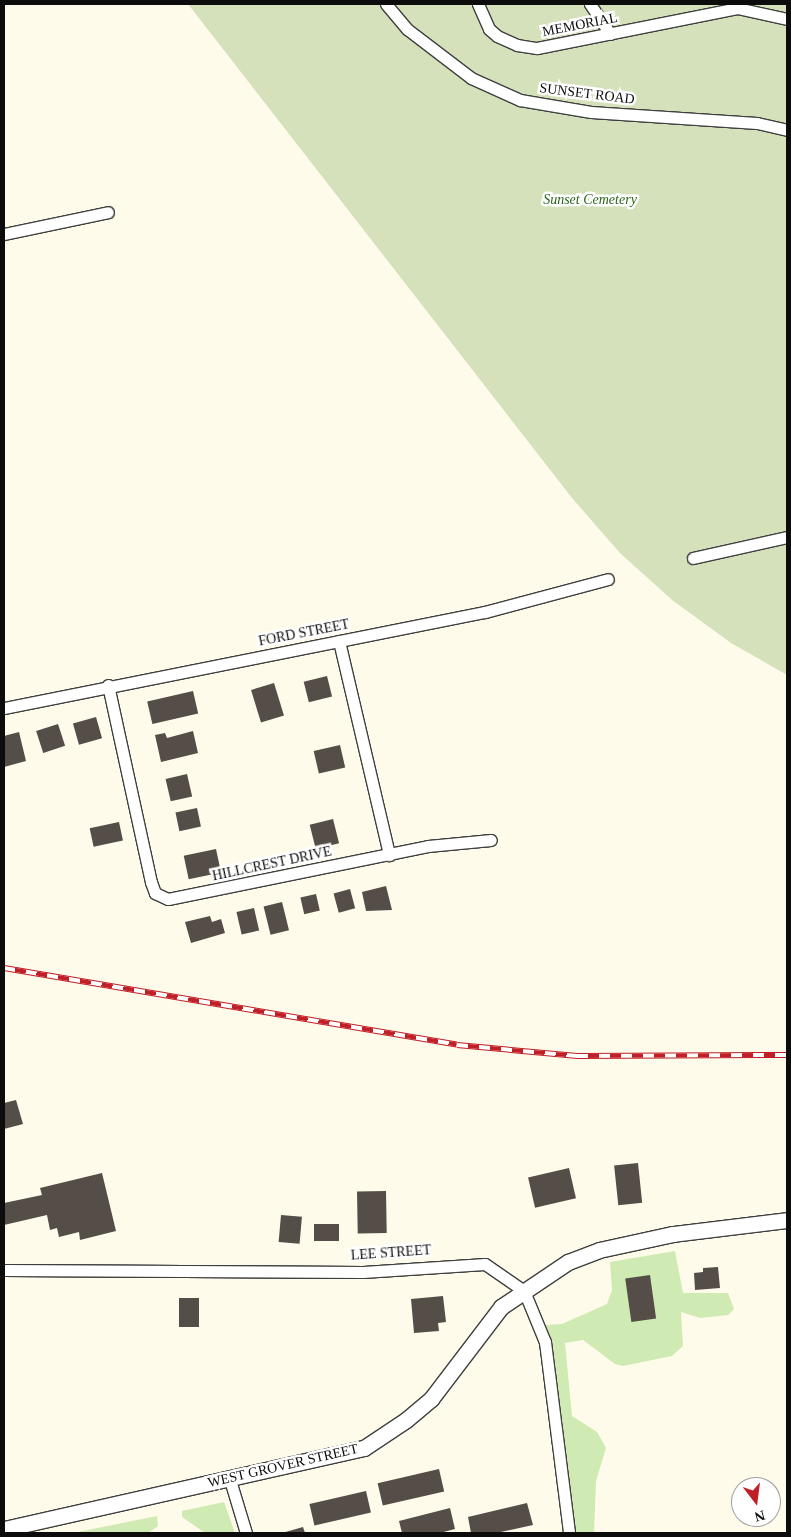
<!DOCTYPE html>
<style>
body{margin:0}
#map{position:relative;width:791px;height:1537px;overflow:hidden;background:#fffbea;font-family:"Times New Roman",serif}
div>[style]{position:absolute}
.green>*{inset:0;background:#d0eab3}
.cemetery>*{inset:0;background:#d4e1bb}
.building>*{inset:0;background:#554d48;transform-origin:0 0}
.roads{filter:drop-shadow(1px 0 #3f3f3f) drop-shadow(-1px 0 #3f3f3f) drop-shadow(0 1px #3f3f3f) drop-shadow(0 -1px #3f3f3f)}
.minor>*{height:11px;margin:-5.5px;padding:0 5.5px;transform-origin:5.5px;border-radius:5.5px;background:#fff}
.tertiary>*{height:15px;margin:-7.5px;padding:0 7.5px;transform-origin:7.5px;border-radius:7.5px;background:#fff}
.rail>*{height:5.5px;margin-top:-2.75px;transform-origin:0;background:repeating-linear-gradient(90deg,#fff 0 11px,#c01f27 0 22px);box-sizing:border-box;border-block:1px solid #c01f27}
span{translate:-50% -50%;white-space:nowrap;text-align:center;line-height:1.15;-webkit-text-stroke:5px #fff;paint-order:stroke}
.street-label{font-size:14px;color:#0c0c0c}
.park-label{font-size:14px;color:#2a651a;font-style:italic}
.frame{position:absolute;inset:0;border:5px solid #0c0c0c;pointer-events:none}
.north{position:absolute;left:731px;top:1477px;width:50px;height:50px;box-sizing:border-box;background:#fff;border:1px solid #9e9e9e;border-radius:50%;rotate:165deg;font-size:14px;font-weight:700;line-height:20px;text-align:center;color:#0c0c0c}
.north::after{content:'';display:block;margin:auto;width:18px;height:22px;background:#c01f27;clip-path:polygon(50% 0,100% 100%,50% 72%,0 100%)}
</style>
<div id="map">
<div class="green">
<div style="clip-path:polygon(675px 1251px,683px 1293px,728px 1293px,734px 1309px,728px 1315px,700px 1318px,681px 1312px,683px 1346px,672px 1356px,623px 1366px,615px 1364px,583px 1340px,565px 1343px,572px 1416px,597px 1432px,606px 1448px,596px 1481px,594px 1533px,574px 1533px,545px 1325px,562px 1324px,607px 1304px,612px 1290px,610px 1262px)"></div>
<div style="clip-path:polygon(224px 1502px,235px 1533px,205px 1533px,182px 1517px,182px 1511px)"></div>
<div style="clip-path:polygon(157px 1516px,158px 1526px,148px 1533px,73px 1533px)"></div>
</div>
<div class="cemetery">
<div style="clip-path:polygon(188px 4px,787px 4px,787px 675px,731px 643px,672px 600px,620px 553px,572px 498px)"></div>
</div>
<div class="building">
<div style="left:327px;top:676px;width:21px;height:24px;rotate:76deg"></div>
<div style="left:274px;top:683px;width:34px;height:24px;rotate:73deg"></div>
<div style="left:193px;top:691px;width:23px;height:47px;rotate:77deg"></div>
<div style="left:96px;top:717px;width:22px;height:24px;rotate:74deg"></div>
<div style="left:58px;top:724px;width:23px;height:23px;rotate:72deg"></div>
<div style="clip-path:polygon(193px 731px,198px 753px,161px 762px,155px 735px,165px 733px,167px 738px)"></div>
<div style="clip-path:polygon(19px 732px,26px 761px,4px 767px,4px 736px)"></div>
<div style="left:340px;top:745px;width:23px;height:27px;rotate:77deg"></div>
<div style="left:187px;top:774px;width:23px;height:22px;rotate:77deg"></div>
<div style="left:197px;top:808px;width:19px;height:22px;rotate:78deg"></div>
<div style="left:333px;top:819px;width:25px;height:24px;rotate:76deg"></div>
<div style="left:119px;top:822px;width:19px;height:30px;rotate:78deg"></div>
<div style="left:216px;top:849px;width:24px;height:33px;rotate:78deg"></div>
<div style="clip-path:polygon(386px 886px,392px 910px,366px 911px,362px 892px)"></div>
<div style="left:350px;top:889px;width:20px;height:17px;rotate:75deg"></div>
<div style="left:316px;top:894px;width:17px;height:16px;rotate:77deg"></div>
<div style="left:282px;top:902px;width:29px;height:19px;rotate:76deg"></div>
<div style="left:254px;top:908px;width:23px;height:18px;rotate:77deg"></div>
<div style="clip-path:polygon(210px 916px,212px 922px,221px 919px,225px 933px,191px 943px,185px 922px)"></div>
<div style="clip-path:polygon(16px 1100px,23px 1124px,4px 1129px,4px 1103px)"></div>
<div style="left:638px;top:1163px;width:40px;height:24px;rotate:84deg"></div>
<div style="left:569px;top:1168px;width:31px;height:42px;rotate:77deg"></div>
<div style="clip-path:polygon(102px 1173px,116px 1231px,80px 1240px,79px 1232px,59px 1237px,57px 1228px,50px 1230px,47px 1215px,4px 1225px,4px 1203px,42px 1195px,40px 1188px)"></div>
<div style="left:386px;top:1191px;width:42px;height:29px;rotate:89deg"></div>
<div style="left:281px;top:1215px;width:21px;height:27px;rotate:5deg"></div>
<div style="left:314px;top:1224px;width:25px;height:17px"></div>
<div style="clip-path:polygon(718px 1267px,720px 1288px,695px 1290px,694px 1273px,703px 1272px,703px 1268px)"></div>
<div style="left:650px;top:1275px;width:44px;height:25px;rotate:82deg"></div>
<div style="clip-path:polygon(443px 1296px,446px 1322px,438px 1323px,439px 1331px,414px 1333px,411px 1299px)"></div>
<div style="left:179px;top:1298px;width:20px;height:29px"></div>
<div style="left:439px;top:1469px;width:23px;height:63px;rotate:77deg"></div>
<div style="left:366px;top:1491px;width:22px;height:58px;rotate:77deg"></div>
<div style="clip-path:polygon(527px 1503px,533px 1525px,496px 1533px,471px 1533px,468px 1517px)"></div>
<div style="clip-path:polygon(450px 1508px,455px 1529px,440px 1533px,402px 1533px,399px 1521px)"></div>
<div style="clip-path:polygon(303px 1527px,305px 1533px,282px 1533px)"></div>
</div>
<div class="roads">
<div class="minor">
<div style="left:386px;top:4px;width:33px;rotate:50deg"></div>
<div style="left:407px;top:29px;width:81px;rotate:37.4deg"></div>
<div style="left:471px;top:78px;width:54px;rotate:24.2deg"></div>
<div style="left:520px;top:100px;width:72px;rotate:9.6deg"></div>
<div style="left:591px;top:112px;width:166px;rotate:3.8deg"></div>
<div style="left:757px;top:123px;width:31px;rotate:13deg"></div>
<div style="left:478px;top:4px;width:27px;rotate:66deg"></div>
<div style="left:489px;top:29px;width:11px;rotate:41deg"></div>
<div style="left:497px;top:36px;width:22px;rotate:24deg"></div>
<div style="left:517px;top:45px;width:20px;rotate:9deg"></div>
<div style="left:537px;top:48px;width:204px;rotate:-11.3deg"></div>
<div style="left:737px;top:8px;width:51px;rotate:12.4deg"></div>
<div style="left:590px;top:4px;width:36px;rotate:56deg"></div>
<div style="left:4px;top:234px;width:106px;rotate:-11.9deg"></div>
<div style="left:693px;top:558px;width:96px;rotate:-12.6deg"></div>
<div style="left:339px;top:641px;width:220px;rotate:76.8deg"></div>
<div style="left:108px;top:685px;width:202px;rotate:77.7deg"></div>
<div style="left:151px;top:882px;width:12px;rotate:70deg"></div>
<div style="left:155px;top:893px;width:14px;rotate:25deg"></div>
<div style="left:168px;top:899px;width:265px;rotate:-11.5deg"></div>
<div style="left:428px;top:846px;width:63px;rotate:-5.4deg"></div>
<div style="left:4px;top:708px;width:490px;rotate:-11.3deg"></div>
<div style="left:485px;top:612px;width:127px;rotate:-15deg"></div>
<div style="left:4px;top:1270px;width:359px;rotate:0.3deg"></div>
<div style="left:363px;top:1272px;width:122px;rotate:-3.8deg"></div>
<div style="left:485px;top:1264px;width:47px;rotate:34.7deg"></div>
<div style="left:524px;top:1291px;width:55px;rotate:67.6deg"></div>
<div style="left:545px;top:1342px;width:193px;rotate:82.8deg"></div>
<div style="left:230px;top:1480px;width:55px;rotate:73.2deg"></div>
</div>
<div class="tertiary">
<div style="left:4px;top:1529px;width:369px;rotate:-12.7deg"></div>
<div style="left:364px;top:1448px;width:50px;rotate:-33.7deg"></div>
<div style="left:406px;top:1420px;width:33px;rotate:-40deg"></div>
<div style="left:431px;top:1399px;width:116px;rotate:-52.7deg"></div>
<div style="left:501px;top:1307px;width:81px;rotate:-33.9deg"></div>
<div style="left:568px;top:1262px;width:33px;rotate:-21deg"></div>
<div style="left:599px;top:1250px;width:76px;rotate:-12.2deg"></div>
<div style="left:673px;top:1234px;width:115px;rotate:-7deg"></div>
</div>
</div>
<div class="rail">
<div style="left:4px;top:968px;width:459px;rotate:9.6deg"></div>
<div style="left:457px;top:1045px;width:121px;rotate:5.2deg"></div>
<div style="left:577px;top:1056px;width:210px;rotate:-0.3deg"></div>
</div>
<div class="street-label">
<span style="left:580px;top:25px;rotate:-11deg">MEMORIAL</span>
<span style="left:587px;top:94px;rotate:7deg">SUNSET ROAD</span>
<span style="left:304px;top:633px;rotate:-11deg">FORD STREET</span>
<span style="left:272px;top:864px;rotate:-12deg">HILLCREST DRIVE</span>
<span style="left:391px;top:1253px;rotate:-4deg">LEE STREET</span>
<span style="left:283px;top:1466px;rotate:-13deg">WEST GROVER STREET</span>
</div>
<div class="park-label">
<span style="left:590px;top:200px">Sunset Cemetery</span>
</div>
<div class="frame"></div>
<div class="north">N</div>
</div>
